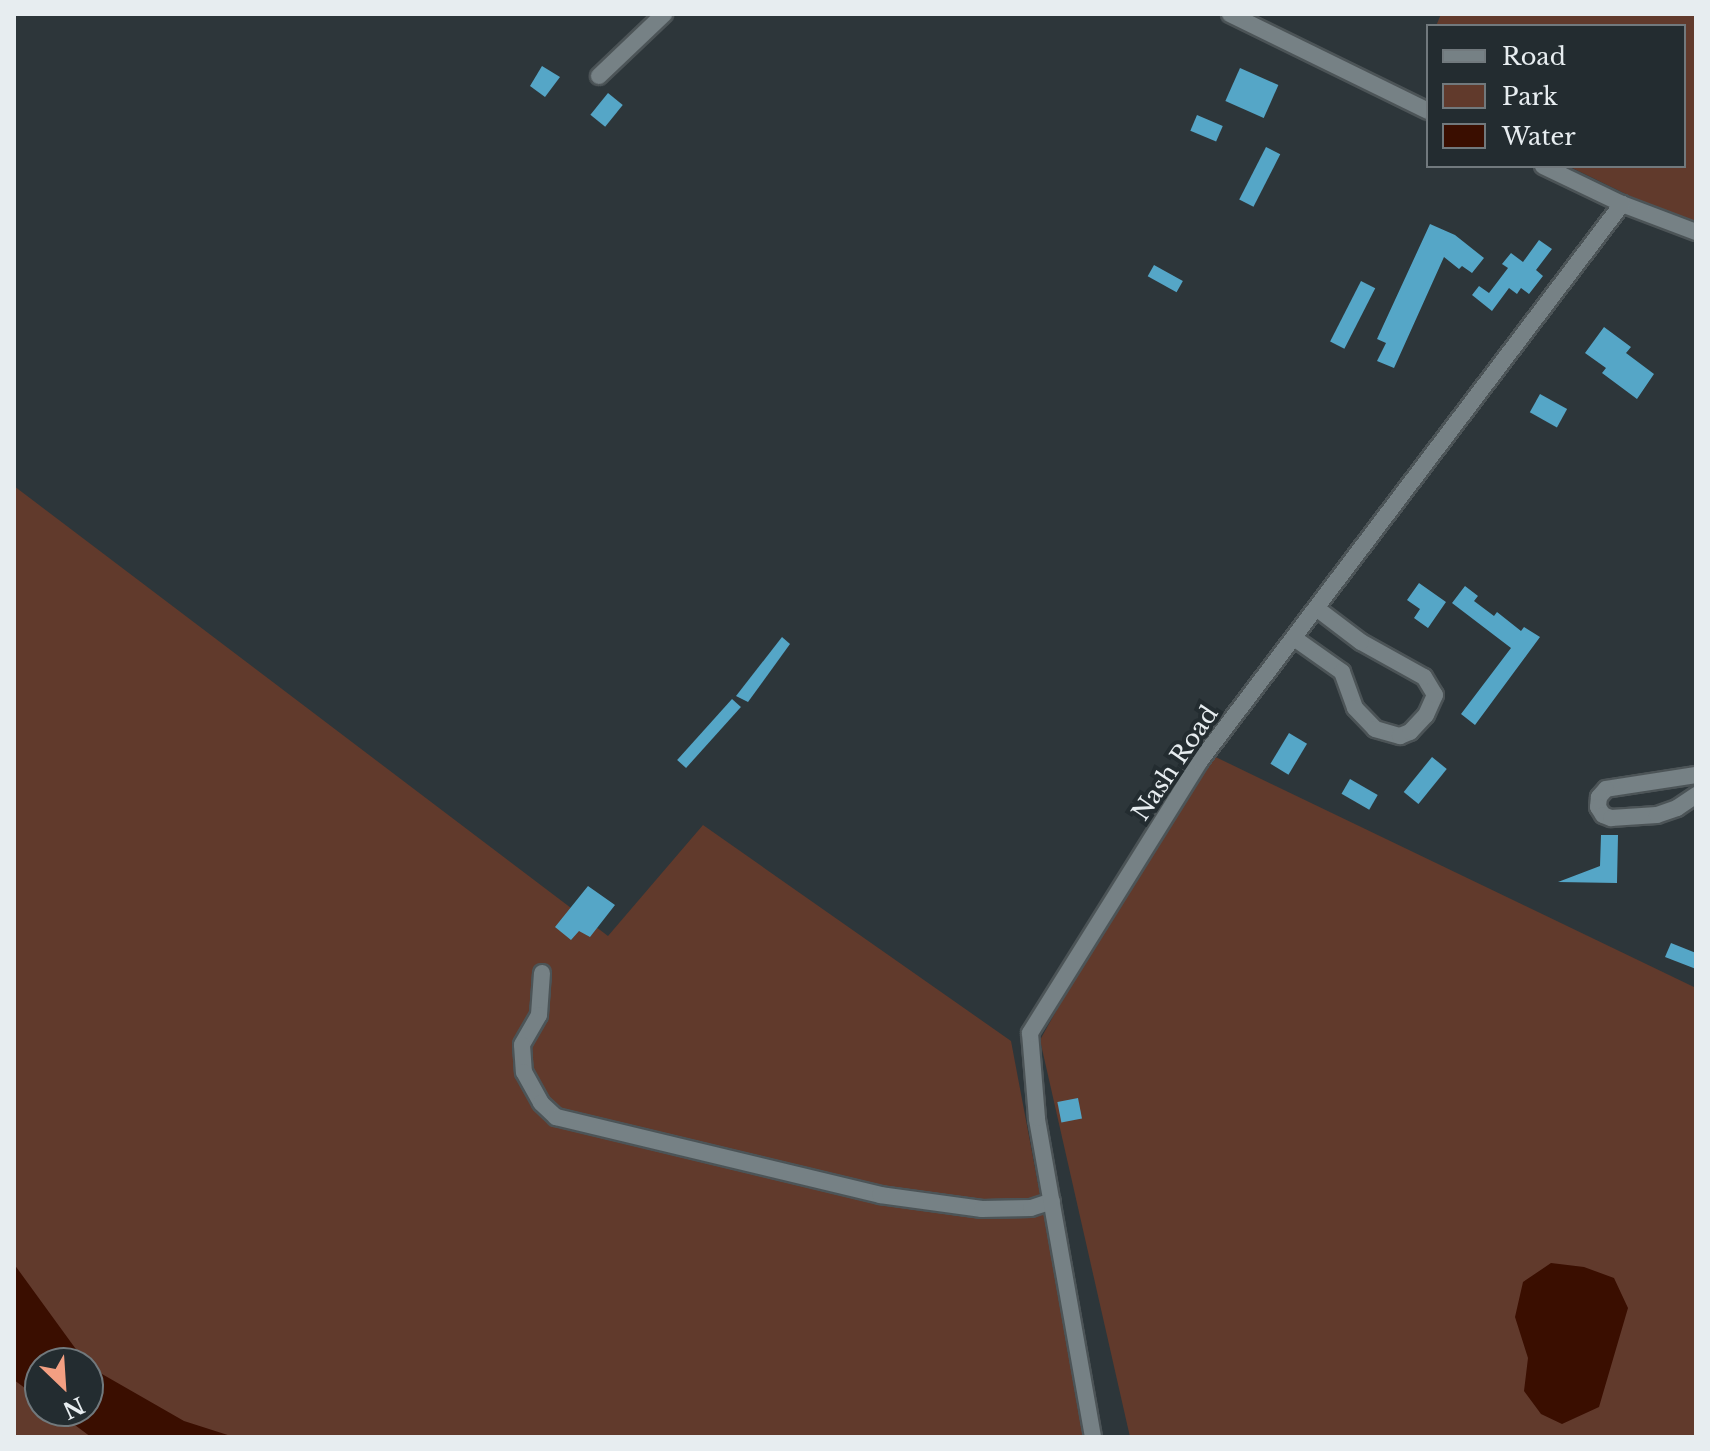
<!DOCTYPE html>
<style>
body{margin:0}
#map{position:relative;width:1710px;height:1451px;overflow:hidden;background:#2d363a;font-family:"Libre Baskerville",serif}
div>[style]{position:absolute}
.green>*{inset:0;background:#613a2c}
.water>*{inset:0;background:#3a0e00}
.building>*{inset:0;background:#55a6c7;transform-origin:0 0}
.roads{filter:drop-shadow(2px 0 #4c5457) drop-shadow(-2px 0 #4c5457) drop-shadow(0 2px #4c5457) drop-shadow(0 -2px #4c5457)}
.minor>*{height:16px;margin:-8px;padding:0 8px;transform-origin:8px;border-radius:8px;background:#768185}
span{translate:-50% -50%;white-space:nowrap;text-align:center;line-height:1.15;-webkit-text-stroke:8px #232c30;paint-order:stroke}
.street-label{font-size:24px;color:#e7edf0}
.frame{position:absolute;inset:0;border:16px solid #e7edf0;pointer-events:none}
.legend{position:absolute;left:1426px;top:24px;width:260px;height:144px;box-sizing:border-box;background:#232c30;border:2px solid #71797d;margin:0;padding:10px 14px;list-style:none;font-size:24px;color:#e7edf0}
.legend li{display:flex;align-items:center;gap:16px;height:40px}
.legend b{width:40px;border:2px solid #71797d}
.north{position:absolute;left:24px;top:1347px;width:80px;height:80px;box-sizing:border-box;background:#232c30;border:2px solid #71797d;border-radius:50%;rotate:155deg;font-size:22px;font-weight:700;line-height:32px;text-align:center;color:#e7edf0}
.north::after{content:'';display:block;margin:auto;width:28px;height:36px;background:#f39f82;clip-path:polygon(50% 0,100% 100%,50% 72%,0 100%)}
</style>
<div id="map">
<div class="green">
<div style="clip-path:polygon(1441px 14px,1696px 14px,1696px 228px,1568px 166px,1684px 166px,1684px 26px,1436px 26px)"></div>
<div style="clip-path:polygon(evenodd,14px 486px,608px 936px,703px 825px,1011px 1041px,1086px 1437px,14px 1437px,14px 486px,40px 1363px,88px 1363px,88px 1411px,40px 1411px,40px 1363px)"></div>
<div style="clip-path:polygon(1201px 750px,1696px 988px,1696px 1437px,1130px 1437px,1040px 1040px)"></div>
</div>
<div class="water">
<div style="clip-path:polygon(1551px 1263px,1584px 1267px,1614px 1278px,1628px 1308px,1599px 1407px,1562px 1424px,1541px 1414px,1524px 1391px,1528px 1358px,1515px 1317px,1523px 1282px)"></div>
<div style="clip-path:polygon(14px 1264px,86px 1363px,40px 1363px,40px 1399px,14px 1380px)"></div>
<div style="clip-path:polygon(88px 1366px,184px 1421px,234px 1437px,91px 1437px,56px 1411px,88px 1411px)"></div>
</div>
<div class="building">
<div style="clip-path:polygon(542px 66px,560px 77px,545px 97px,530px 86px)"></div>
<div style="left:1240px;top:68px;width:42px;height:36px;rotate:24deg"></div>
<div style="left:608px;top:93px;width:19px;height:28px;rotate:39deg"></div>
<div style="left:1197px;top:115px;width:28px;height:17px;rotate:23deg"></div>
<div style="left:1266px;top:147px;width:16px;height:59px;rotate:27deg"></div>
<div style="clip-path:polygon(1430px 224px,1455px 235px,1484px 258px,1472px 273px,1462px 266px,1459px 269px,1444px 257px,1394px 368px,1377px 361px,1386px 343px,1377px 339px)"></div>
<div style="clip-path:polygon(1539px 240px,1552px 249px,1536px 270px,1543px 276px,1529px 294px,1521px 288px,1517px 294px,1509px 288px,1492px 311px,1472px 295px,1479px 286px,1489px 293px,1508px 268px,1502px 264px,1511px 253px,1523px 262px)"></div>
<div style="left:1154px;top:265px;width:33px;height:13px;rotate:29deg"></div>
<div style="left:1361px;top:281px;width:16px;height:68px;rotate:27deg"></div>
<div style="clip-path:polygon(1604px 327px,1631px 347px,1626px 353px,1654px 374px,1637px 399px,1602px 373px,1606px 368px,1585px 353px)"></div>
<div style="left:1540px;top:394px;width:31px;height:21px;rotate:29deg"></div>
<div style="clip-path:polygon(1419px 583px,1446px 602px,1428px 628px,1414px 618px,1420px 609px,1407px 600px)"></div>
<div style="clip-path:polygon(1465px 586px,1478px 596px,1474px 601px,1494px 616px,1497px 612px,1521px 631px,1524px 627px,1540px 637px,1475px 725px,1461px 714px,1511px 648px,1452px 603px)"></div>
<div style="clip-path:polygon(782px 637px,790px 644px,748px 702px,736px 696px)"></div>
<div style="left:732px;top:699px;width:12px;height:82px;rotate:42deg"></div>
<div style="left:1289px;top:733px;width:21px;height:36px;rotate:31deg"></div>
<div style="left:1432px;top:757px;width:19px;height:45px;rotate:39deg"></div>
<div style="left:1350px;top:779px;width:32px;height:17px;rotate:30deg"></div>
<div style="clip-path:polygon(1601px 835px,1618px 835px,1617px 883px,1558px 882px,1600px 866px)"></div>
<div style="clip-path:polygon(588px 886px,615px 905px,590px 937px,579px 931px,571px 940px,555px 927px)"></div>
<div style="clip-path:polygon(1671px 943px,1696px 953px,1696px 969px,1665px 957px)"></div>
<div style="left:1078px;top:1098px;width:21px;height:21px;rotate:79deg"></div>
</div>
<div class="roads">
<div class="minor">
<div style="left:1230px;top:14px;width:220px;rotate:26.1deg"></div>
<div style="left:599px;top:76px;width:90px;rotate:-43.6deg"></div>
<div style="left:1543px;top:166px;width:88px;rotate:25.7deg"></div>
<div style="left:1622px;top:204px;width:79px;rotate:20.7deg"></div>
<div style="left:1294px;top:638px;width:59px;rotate:35.3deg"></div>
<div style="left:1342px;top:672px;width:38px;rotate:70deg"></div>
<div style="left:1355px;top:708px;width:29px;rotate:46deg"></div>
<div style="left:1375px;top:729px;width:26px;rotate:16deg"></div>
<div style="left:1400px;top:736px;width:11px;rotate:-22deg"></div>
<div style="left:1410px;top:732px;width:23px;rotate:-47deg"></div>
<div style="left:1426px;top:715px;width:22px;rotate:-66deg"></div>
<div style="left:1435px;top:695px;width:21px;rotate:-121deg"></div>
<div style="left:1424px;top:677px;width:72px;rotate:-150.9deg"></div>
<div style="left:1361px;top:642px;width:56px;rotate:-142.9deg"></div>
<div style="left:1696px;top:775px;width:91px;rotate:171.2deg"></div>
<div style="left:1606px;top:789px;width:11px;rotate:131deg"></div>
<div style="left:1599px;top:797px;width:10px;rotate:96deg"></div>
<div style="left:1598px;top:807px;width:9px;rotate:58deg"></div>
<div style="left:1603px;top:815px;width:9px;rotate:21deg"></div>
<div style="left:1611px;top:818px;width:46px;rotate:-3.7deg"></div>
<div style="left:1657px;top:815px;width:21px;rotate:-19deg"></div>
<div style="left:1677px;top:808px;width:23px;rotate:-34deg"></div>
<div style="left:542px;top:973px;width:42px;rotate:94.1deg"></div>
<div style="left:539px;top:1015px;width:34px;rotate:120deg"></div>
<div style="left:522px;top:1045px;width:27px;rotate:86deg"></div>
<div style="left:524px;top:1072px;width:35px;rotate:61deg"></div>
<div style="left:541px;top:1103px;width:21px;rotate:43deg"></div>
<div style="left:556px;top:1117px;width:333px;rotate:13.5deg"></div>
<div style="left:880px;top:1195px;width:103px;rotate:7.8deg"></div>
<div style="left:982px;top:1209px;width:49px;rotate:-1.2deg"></div>
<div style="left:1031px;top:1208px;width:22px;rotate:-18deg"></div>
<div style="left:1093px;top:1437px;width:324px;rotate:-100deg"></div>
<div style="left:1037px;top:1118px;width:85px;rotate:-94.7deg"></div>
<div style="left:1030px;top:1033px;width:321px;rotate:-58deg"></div>
<div style="left:1200px;top:761px;width:699px;rotate:-52.85deg"></div>
</div>
</div>
<div class="street-label">
<span style="left:1175px;top:763px;rotate:-56deg">Nash Road</span>
</div>
<div class="frame"></div>
<ul class="legend">
<li><b style="height:10px;background:#768185"></b>Road</li>
<li><b style="height:22px;background:#613a2c"></b>Park</li>
<li><b style="height:22px;background:#3a0e00"></b>Water</li>
</ul>
<div class="north">N</div>
</div>
